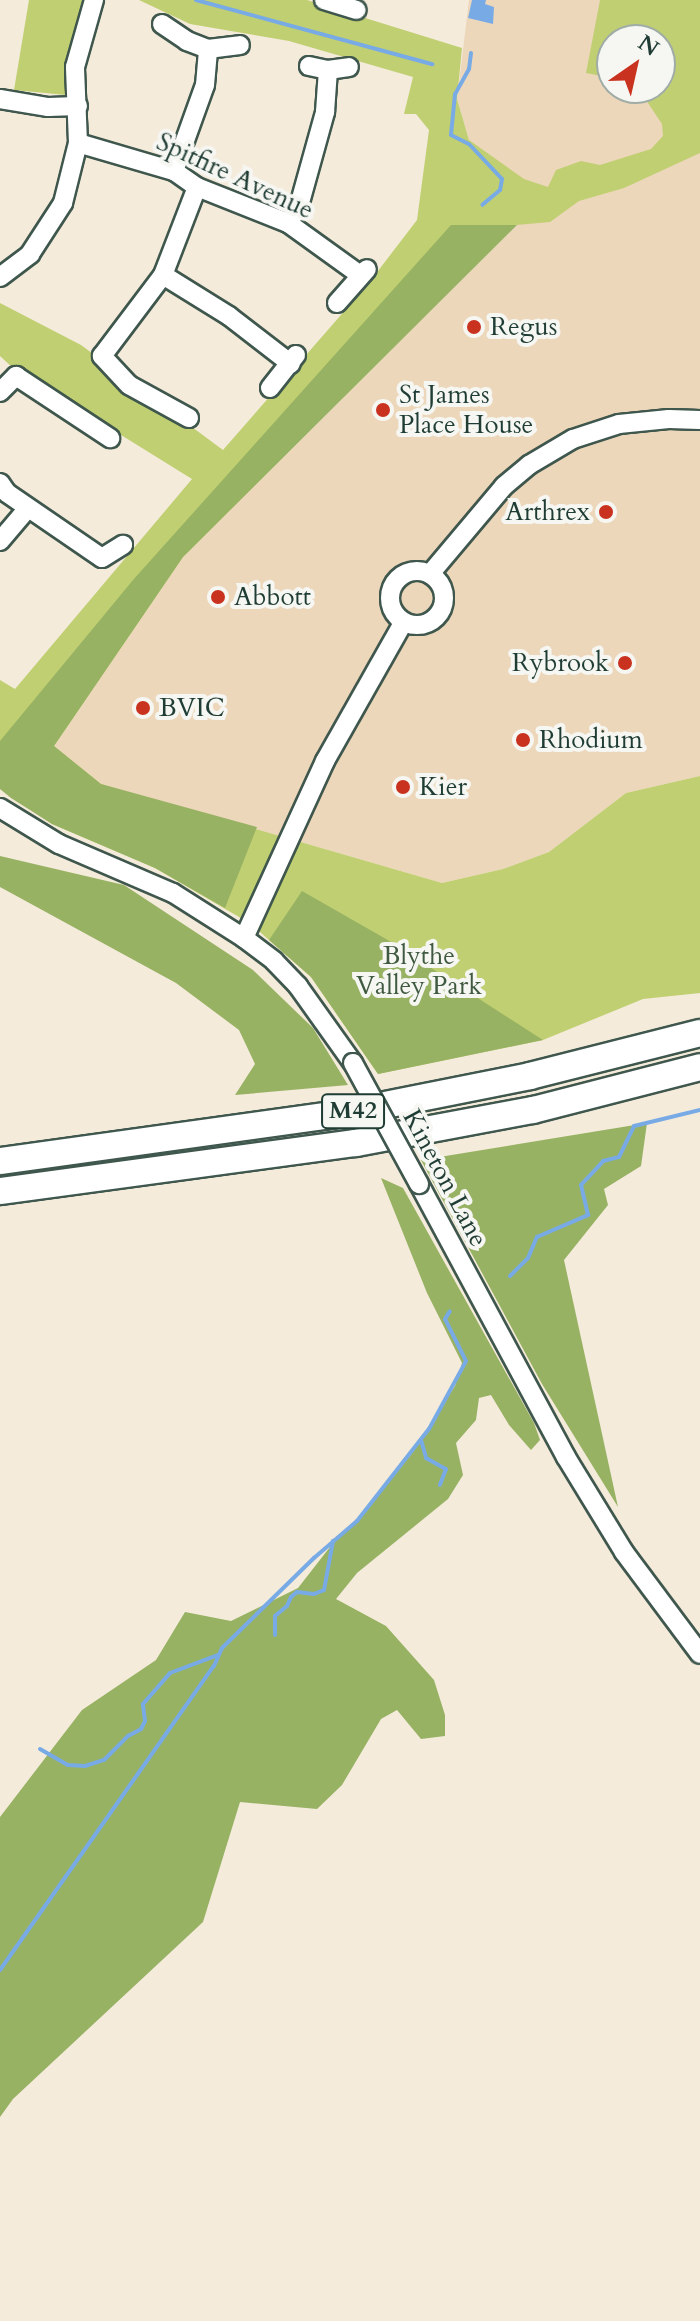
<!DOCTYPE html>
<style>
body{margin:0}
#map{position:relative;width:700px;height:2321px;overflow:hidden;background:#f4ebdb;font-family:Cardo,serif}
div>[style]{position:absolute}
.built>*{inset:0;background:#edd7bb}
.green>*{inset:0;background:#c0cf71}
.forest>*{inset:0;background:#98b263}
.water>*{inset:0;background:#78abe5}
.stream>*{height:4px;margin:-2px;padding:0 2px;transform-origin:2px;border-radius:2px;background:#78abe5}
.roads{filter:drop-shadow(2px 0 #3f574d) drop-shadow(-2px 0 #3f574d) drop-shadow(0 2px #3f574d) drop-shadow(0 -2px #3f574d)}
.minor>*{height:18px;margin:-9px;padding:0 9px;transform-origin:9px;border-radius:9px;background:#fff}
.minor>.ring{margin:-9px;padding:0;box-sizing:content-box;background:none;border:18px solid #fff;border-radius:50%}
.highway>*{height:26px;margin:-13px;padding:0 13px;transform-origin:13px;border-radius:13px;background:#fff}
.bridges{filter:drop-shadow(2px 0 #3f574d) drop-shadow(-2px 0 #3f574d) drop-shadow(0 2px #3f574d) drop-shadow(0 -2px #3f574d)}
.minor-bridge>*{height:18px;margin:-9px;padding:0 9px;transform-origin:9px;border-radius:9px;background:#fff}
.dots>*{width:22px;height:22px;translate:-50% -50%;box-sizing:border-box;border:4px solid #f6f6f2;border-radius:50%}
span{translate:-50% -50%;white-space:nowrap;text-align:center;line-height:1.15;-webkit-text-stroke:8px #f6f6f2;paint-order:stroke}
.shield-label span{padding:2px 6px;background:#f6f6f2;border:2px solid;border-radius:6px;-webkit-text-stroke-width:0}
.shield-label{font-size:24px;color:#1f3d34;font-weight:700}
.street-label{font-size:26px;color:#1f3d34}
.poi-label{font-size:26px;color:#1f3d34}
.left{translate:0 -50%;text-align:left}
.right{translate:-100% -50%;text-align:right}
.park-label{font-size:26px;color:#3f5a40}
.north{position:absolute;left:596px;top:24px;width:80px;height:80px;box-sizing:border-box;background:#f6f6f2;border:2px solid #a0aca6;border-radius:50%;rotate:34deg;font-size:22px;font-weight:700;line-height:32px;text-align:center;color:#1f3d34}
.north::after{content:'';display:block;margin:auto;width:28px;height:36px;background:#c8321e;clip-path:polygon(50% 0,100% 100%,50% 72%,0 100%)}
</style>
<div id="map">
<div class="built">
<div style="clip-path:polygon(evenodd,469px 0,700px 0,700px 776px,626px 793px,549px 852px,503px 869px,442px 883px,101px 784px,54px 746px,183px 557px,517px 225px,469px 140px,457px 99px,469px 0,612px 40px,660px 40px,660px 88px,612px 88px,612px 40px)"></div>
</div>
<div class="green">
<div style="clip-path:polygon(29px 0,84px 0,66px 95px,14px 90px)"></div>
<div style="clip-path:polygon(139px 0,307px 0,462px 48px,457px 99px,469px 140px,524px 179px,548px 187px,556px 170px,581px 161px,600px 165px,651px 149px,663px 136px,662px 124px,638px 88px,660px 88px,660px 40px,612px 40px,612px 78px,586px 73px,600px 0,700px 0,700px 153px,624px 188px,579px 201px,550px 222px,516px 225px,183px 557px,54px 746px,101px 784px,442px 883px,503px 869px,549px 852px,626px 793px,700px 776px,700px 993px,643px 999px,543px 1040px,378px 1074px,311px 977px,251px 924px,155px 868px,52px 824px,0 789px,0 680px,15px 689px,192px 479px,13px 368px,0 356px,0 303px,81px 345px,223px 450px,368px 284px,417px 220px,429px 130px,416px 114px,404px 114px,413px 77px,289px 41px,190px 24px)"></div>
</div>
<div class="forest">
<div style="clip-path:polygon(451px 225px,517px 225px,183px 557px,54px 746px,101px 784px,257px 827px,225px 908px,155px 868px,52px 824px,11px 798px,0 789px,0 741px,133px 580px)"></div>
<div style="clip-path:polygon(0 856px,124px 885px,253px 970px,313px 1028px,348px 1085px,235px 1095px,255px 1064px,239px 1030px,176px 983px,0 887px)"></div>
<div style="clip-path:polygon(302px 891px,386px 939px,543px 1040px,378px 1074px,311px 977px,269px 940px)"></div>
<div style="clip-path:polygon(647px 1123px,641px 1166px,604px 1189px,608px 1205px,564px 1260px,618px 1507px,542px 1384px,421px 1160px)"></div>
<div style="clip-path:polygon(381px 1178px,403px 1188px,534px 1423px,540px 1440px,531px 1450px,509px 1425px,491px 1395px,479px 1398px,476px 1420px,456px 1443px,463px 1475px,448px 1499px,357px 1573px,336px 1599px,386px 1626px,434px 1680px,445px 1715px,445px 1736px,421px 1739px,397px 1710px,381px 1719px,342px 1785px,317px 1809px,240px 1802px,203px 1922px,13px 2099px,0 2117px,0 1817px,82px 1710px,156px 1660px,185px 1612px,231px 1621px,298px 1588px,337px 1538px,357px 1521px,410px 1456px,455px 1386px,462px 1363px,427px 1293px)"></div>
</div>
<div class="water">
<div style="clip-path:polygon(472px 0,486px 0,485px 4px,494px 7px,493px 24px,468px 18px)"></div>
</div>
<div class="stream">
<div style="left:196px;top:0;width:245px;rotate:15.2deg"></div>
<div style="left:471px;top:53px;width:16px;rotate:97deg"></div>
<div style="left:469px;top:69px;width:29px;rotate:119deg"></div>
<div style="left:455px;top:94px;width:41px;rotate:95.6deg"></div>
<div style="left:451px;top:135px;width:20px;rotate:27deg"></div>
<div style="left:469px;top:144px;width:48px;rotate:46.7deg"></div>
<div style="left:502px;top:179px;width:11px;rotate:100deg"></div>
<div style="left:500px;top:190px;width:23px;rotate:140deg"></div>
<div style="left:510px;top:1276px;width:25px;rotate:-45deg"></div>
<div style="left:528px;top:1258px;width:23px;rotate:-67deg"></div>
<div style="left:537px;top:1237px;width:56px;rotate:-23.3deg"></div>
<div style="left:588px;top:1215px;width:31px;rotate:-103deg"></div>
<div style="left:581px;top:1185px;width:33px;rotate:-47deg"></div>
<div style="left:603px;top:1161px;width:16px;rotate:-14deg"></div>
<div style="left:619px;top:1157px;width:34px;rotate:-64deg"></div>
<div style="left:634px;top:1126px;width:68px;rotate:-13.6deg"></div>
<div style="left:421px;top:1440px;width:19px;rotate:74deg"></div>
<div style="left:426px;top:1458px;width:23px;rotate:29deg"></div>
<div style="left:446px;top:1469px;width:17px;rotate:111deg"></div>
<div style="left:275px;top:1635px;width:19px;rotate:-90deg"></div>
<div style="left:275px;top:1616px;width:16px;rotate:-40deg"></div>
<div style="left:287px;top:1606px;width:10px;rotate:-66deg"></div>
<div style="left:291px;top:1597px;width:8px;rotate:-40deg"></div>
<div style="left:297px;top:1592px;width:17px;rotate:7deg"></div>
<div style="left:314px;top:1594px;width:11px;rotate:-22deg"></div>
<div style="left:324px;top:1590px;width:50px;rotate:-79.6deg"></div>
<div style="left:40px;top:1749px;width:32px;rotate:30deg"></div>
<div style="left:68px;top:1765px;width:17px;rotate:3deg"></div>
<div style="left:85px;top:1766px;width:20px;rotate:-18deg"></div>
<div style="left:104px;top:1760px;width:34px;rotate:-45deg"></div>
<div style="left:128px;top:1736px;width:15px;rotate:-28deg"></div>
<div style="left:141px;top:1729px;width:9px;rotate:-63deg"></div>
<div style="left:145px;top:1721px;width:17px;rotate:-97deg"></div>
<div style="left:143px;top:1704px;width:41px;rotate:-48.9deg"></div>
<div style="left:170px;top:1673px;width:51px;rotate:-20.6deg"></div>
<div style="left:0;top:1970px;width:372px;rotate:-54.9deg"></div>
<div style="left:214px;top:1666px;width:20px;rotate:-66deg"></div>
<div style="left:222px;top:1648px;width:129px;rotate:-44.4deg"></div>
<div style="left:314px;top:1558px;width:57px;rotate:-40.7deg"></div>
<div style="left:357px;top:1521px;width:117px;rotate:-52deg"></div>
<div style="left:429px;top:1429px;width:77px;rotate:-61.4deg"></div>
<div style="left:466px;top:1361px;width:47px;rotate:-116.6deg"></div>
<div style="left:445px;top:1319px;width:9px;rotate:-58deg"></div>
</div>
<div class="roads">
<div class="minor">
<div style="left:324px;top:0;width:34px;rotate:17deg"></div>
<div style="left:162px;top:24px;width:30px;rotate:34deg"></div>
<div style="left:187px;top:41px;width:22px;rotate:21deg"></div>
<div style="left:208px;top:49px;width:32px;rotate:-7deg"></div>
<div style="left:309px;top:66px;width:19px;rotate:12deg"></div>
<div style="left:328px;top:70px;width:21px;rotate:-8deg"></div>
<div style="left:0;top:99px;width:49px;rotate:9.5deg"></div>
<div style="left:48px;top:107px;width:30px;rotate:-2deg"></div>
<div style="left:78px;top:143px;width:100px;rotate:16.3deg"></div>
<div style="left:174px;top:171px;width:28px;rotate:35deg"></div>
<div style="left:197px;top:187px;width:98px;rotate:21.6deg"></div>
<div style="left:288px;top:223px;width:89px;rotate:35.8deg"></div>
<div style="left:174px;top:171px;width:91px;rotate:-70.2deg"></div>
<div style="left:205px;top:85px;width:36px;rotate:-85deg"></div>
<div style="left:288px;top:223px;width:20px;rotate:-57deg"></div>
<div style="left:299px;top:206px;width:98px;rotate:-74.5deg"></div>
<div style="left:325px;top:112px;width:42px;rotate:-85.9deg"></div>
<div style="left:163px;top:275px;width:78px;rotate:31.8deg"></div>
<div style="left:229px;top:316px;width:78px;rotate:37.7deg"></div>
<div style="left:0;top:277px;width:38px;rotate:-37deg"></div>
<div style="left:30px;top:254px;width:61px;rotate:-57.1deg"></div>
<div style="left:63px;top:203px;width:62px;rotate:-76deg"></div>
<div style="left:78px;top:143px;width:76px;rotate:-92.3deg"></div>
<div style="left:75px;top:67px;width:70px;rotate:-74.2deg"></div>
<div style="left:337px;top:303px;width:45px;rotate:-48.6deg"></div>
<div style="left:270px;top:388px;width:42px;rotate:-51.8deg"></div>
<div style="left:0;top:392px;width:23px;rotate:-45deg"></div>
<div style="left:16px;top:376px;width:113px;rotate:33.4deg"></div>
<div style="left:189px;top:418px;width:68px;rotate:-151.2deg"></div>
<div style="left:129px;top:385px;width:40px;rotate:-133deg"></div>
<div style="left:102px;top:356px;width:101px;rotate:-53deg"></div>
<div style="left:163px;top:275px;width:94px;rotate:-68.9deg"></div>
<div style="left:0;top:483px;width:12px;rotate:55deg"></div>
<div style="left:7px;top:493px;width:115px;rotate:34.4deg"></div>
<div style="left:102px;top:558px;width:25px;rotate:-32deg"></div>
<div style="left:0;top:541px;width:43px;rotate:-49.7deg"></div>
<div class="ring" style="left:390px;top:571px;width:36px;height:36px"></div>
<div style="left:430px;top:574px;width:115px;rotate:-49.9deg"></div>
<div style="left:504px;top:486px;width:33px;rotate:-40deg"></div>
<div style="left:529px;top:465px;width:51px;rotate:-30.6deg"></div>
<div style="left:573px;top:439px;width:48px;rotate:-18.1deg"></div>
<div style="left:619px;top:424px;width:50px;rotate:-5.7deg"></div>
<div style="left:669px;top:419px;width:31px;rotate:2deg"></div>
<div style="left:0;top:808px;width:69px;rotate:31.4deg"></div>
<div style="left:59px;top:844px;width:124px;rotate:23.3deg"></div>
<div style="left:173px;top:893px;width:84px;rotate:32.4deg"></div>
<div style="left:244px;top:938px;width:38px;rotate:37deg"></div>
<div style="left:274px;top:961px;width:35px;rotate:46deg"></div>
<div style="left:298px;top:986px;width:95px;rotate:54.5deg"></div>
<div style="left:244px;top:938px;width:195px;rotate:-65.4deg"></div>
<div style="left:325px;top:761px;width:159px;rotate:-60.5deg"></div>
<div style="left:419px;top:1184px;width:310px;rotate:61.7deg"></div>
<div style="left:566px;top:1457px;width:111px;rotate:58.6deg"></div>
<div style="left:624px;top:1552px;width:127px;rotate:53.3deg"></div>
</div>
<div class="highway">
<div style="left:0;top:1161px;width:348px;rotate:-7.9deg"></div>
<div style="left:345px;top:1113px;width:189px;rotate:-11.3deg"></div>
<div style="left:530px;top:1076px;width:175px;rotate:-14.2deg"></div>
<div style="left:0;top:1191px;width:359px;rotate:-7.7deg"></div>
<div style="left:356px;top:1143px;width:180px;rotate:-10.6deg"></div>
<div style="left:533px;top:1110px;width:172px;rotate:-14.4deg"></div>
</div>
</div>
<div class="bridges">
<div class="minor-bridge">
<div style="left:353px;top:1063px;width:138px;rotate:61.4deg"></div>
</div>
</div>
<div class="dots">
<div style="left:474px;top:327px;background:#c8321e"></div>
<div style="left:383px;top:410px;background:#c8321e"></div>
<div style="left:606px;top:512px;background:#c8321e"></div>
<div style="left:218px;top:597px;background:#c8321e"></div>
<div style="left:625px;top:663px;background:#c8321e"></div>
<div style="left:143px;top:708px;background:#c8321e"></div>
<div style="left:523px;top:740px;background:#c8321e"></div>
<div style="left:403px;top:787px;background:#c8321e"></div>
</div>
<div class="shield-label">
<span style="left:353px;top:1111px">M42</span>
</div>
<div class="street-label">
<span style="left:235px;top:176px;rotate:25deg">Spitfire Avenue</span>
<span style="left:445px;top:1178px;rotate:62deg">Kineton Lane</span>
</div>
<div class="poi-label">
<span class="left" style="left:490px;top:327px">Regus</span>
<span class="left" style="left:399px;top:410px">St James<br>Place House</span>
<span class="right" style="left:590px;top:512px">Arthrex</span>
<span class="left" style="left:234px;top:597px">Abbott</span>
<span class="right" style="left:609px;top:663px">Rybrook</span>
<span class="left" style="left:159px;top:708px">BVIC</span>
<span class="left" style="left:539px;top:740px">Rhodium</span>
<span class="left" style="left:419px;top:787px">Kier</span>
</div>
<div class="park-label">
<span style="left:419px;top:971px">Blythe<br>Valley Park</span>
</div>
<div class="north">N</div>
</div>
